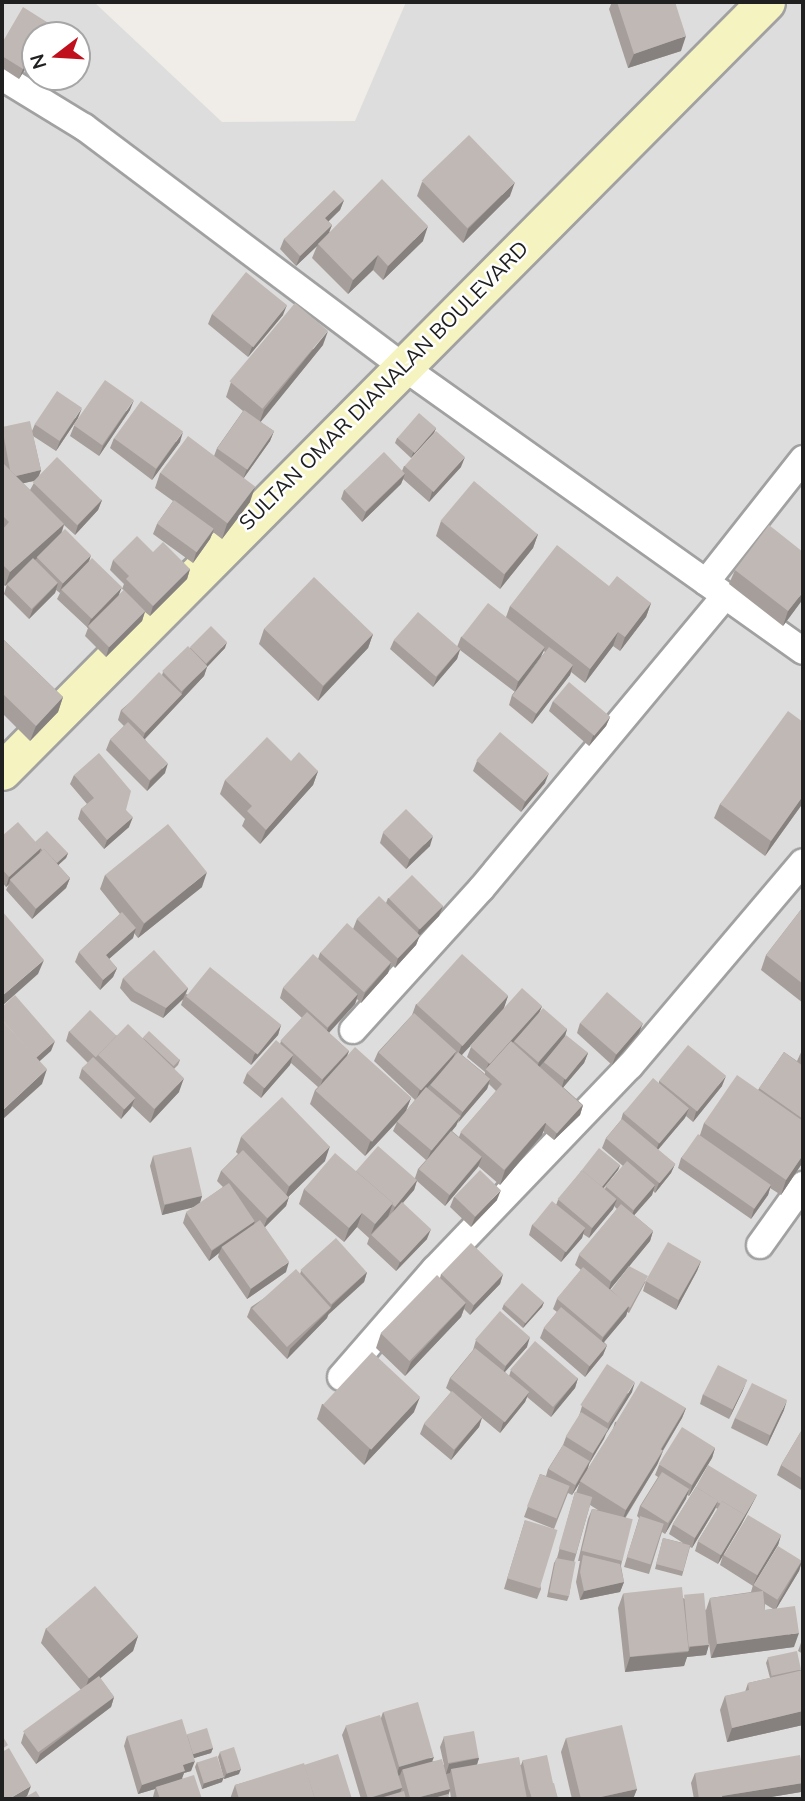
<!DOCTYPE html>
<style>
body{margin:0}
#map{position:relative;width:805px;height:1801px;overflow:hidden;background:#f0ede8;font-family:Mulish,sans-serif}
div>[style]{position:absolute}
.residential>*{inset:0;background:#dedddd}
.roads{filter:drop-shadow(2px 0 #a1a1a1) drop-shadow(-2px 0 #a1a1a1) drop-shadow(0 2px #a1a1a1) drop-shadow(0 -2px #a1a1a1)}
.minor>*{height:26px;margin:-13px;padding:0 13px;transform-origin:13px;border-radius:13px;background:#fff}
.secondary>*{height:37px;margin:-18.5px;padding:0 18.5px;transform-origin:18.5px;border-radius:18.5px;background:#f5f4c1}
.wall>*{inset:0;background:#a59e9b}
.shaded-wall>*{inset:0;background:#86817e}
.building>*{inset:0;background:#c0b8b4;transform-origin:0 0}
span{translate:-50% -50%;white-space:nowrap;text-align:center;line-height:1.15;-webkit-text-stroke:5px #fff;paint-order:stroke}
.street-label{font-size:21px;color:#202020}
.frame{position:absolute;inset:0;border:4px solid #202020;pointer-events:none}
.north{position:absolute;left:21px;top:21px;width:70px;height:70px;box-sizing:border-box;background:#fff;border:2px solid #a6a6a6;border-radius:50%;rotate:253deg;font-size:19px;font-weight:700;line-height:28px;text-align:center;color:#202020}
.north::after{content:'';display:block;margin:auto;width:24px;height:32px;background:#c1101d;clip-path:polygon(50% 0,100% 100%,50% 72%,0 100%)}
</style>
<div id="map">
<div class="residential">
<div style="clip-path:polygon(evenodd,2px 2px,94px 2px,222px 122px,355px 121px,406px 2px,803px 2px,803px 1799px,2px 1799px,2px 2px,35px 35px,77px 35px,77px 77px,35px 77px,35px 35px)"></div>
</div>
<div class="roads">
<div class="minor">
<div style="left:2px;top:77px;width:96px;rotate:31.4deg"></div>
<div style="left:84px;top:127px;width:398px;rotate:36.9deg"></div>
<div style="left:402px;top:366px;width:492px;rotate:35.4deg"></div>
<div style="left:706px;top:582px;width:157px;rotate:-51.7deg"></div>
<div style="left:353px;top:1030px;width:190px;rotate:-47.8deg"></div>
<div style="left:481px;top:889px;width:380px;rotate:-50.2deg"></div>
<div style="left:760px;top:1245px;width:74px;rotate:-54.4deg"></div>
<div style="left:341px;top:1377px;width:143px;rotate:-49deg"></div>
<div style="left:435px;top:1269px;width:281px;rotate:-46.2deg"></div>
<div style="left:630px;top:1066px;width:267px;rotate:-49.7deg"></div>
</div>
<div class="secondary">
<div style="left:2px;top:771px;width:1084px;rotate:-45.19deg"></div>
</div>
</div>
<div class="wall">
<div style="clip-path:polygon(612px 2px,675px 2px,681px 51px,628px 68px,609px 9px)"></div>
<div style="clip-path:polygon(50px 24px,46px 35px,35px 35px,35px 53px,19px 79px,2px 68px,2px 43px)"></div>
<div style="clip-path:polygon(422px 182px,510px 196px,463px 243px,417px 196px)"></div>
<div style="clip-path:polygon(344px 200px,340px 210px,328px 221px,332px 225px,329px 232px,423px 241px,383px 280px,373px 270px,348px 294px,312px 258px,317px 246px,296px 266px,280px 249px,284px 239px)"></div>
<div style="clip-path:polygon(212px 314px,283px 315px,248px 357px,208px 324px)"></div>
<div style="clip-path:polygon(323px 345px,260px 422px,274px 431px,270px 441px,243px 479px,250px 502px,222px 539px,213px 532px,210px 539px,193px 563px,153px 534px,157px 524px,173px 501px,155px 488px,160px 473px,214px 456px,217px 448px,243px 411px,226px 397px,231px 382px)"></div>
<div style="clip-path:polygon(130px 410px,99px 456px,70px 436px,74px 426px)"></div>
<div style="clip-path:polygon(evenodd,78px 418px,56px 451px,33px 436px,41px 470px,39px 476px,102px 500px,98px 510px,75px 535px,64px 525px,62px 532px,119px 595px,124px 590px,122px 589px,124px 584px,110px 570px,113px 560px,153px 552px,190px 569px,187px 579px,150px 616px,145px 612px,142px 621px,106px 657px,85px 636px,88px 628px,57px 599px,60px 593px,56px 590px,55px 593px,29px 619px,4px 594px,7px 584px,11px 580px,5px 586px,2px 583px,2px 463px,3px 463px,2px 457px,2px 427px,32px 431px,35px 424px,78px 418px,35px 481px,30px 490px,23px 483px,35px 481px)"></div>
<div style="clip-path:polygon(436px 428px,434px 433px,411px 458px,395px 443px,397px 438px)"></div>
<div style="clip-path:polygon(114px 438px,180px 442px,152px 480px,110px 448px)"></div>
<div style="clip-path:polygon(404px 466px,461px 467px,429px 502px,403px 479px,401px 484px,362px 522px,341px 499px,344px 490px,402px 471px)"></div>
<div style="clip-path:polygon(441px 521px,538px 534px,533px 548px,500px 589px,436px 536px)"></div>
<div style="clip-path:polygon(735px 570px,803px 599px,783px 626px,729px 584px)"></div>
<div style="clip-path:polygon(609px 586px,651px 603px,646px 617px,620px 651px,613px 646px,585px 683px,571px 672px,570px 675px,532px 724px,509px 705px,512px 695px,545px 652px,544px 651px,515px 692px,460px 650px,457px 659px,433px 687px,390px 649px,394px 640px,457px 647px,461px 637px,506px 617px,510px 606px)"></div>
<div style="clip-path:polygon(264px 629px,373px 634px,368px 648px,318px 701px,259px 644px)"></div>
<div style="clip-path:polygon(2px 638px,63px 697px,58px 712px,30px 741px,2px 713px)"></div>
<div style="clip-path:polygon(190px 648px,225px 648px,207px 667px,204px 676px,145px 739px,165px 773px,147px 791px,106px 750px,110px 740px,124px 726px,118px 720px,121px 710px,162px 675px,163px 672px)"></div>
<div style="clip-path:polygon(553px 701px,610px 717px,606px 726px,589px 746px,549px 711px)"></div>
<div style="clip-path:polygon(803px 722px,803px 803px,765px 856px,714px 818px,720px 804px)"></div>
<div style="clip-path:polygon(291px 761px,318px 771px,313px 785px,260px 844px,242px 826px,245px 819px,220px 794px,225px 780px)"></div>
<div style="clip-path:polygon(477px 761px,545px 783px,521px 812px,473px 771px)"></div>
<div style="clip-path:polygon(74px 775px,126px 810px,129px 827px,104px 849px,78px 819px,81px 809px,87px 804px,70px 784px)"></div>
<div style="clip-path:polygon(383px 833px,430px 846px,406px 869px,380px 843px)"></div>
<div style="clip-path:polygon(2px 836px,35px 842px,68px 853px,66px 858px,58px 865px,70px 878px,66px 888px,32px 919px,6px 890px,9px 884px,6px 887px,2px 882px)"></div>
<div style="clip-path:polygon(105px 875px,202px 887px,138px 938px,134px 933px,133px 938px,109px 959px,117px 968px,113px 977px,100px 990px,75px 962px,79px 952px,120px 914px,100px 889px)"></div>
<div style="clip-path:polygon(evenodd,388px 898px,443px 906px,439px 916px,420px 935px,416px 945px,395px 968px,391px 964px,388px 973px,361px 1003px,357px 999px,355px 1004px,329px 1033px,349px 1051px,347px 1055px,411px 1098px,406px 1111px,415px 1100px,374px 1061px,378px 1052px,412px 1015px,416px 1004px,508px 996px,503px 1009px,542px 1006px,539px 1013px,567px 1029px,565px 1037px,588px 1053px,584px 1063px,563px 1087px,583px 1105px,580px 1115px,554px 1140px,543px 1131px,542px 1135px,500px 1185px,478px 1166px,445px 1206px,417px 1181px,414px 1190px,403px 1203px,427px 1239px,396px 1271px,367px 1244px,369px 1238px,357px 1227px,344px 1242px,299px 1204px,304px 1189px,356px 1171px,415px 1178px,418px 1169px,426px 1160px,393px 1131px,397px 1122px,365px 1156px,310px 1104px,315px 1090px,318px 1087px,291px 1063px,261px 1098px,243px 1083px,247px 1073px,280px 1044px,281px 1041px,302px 1018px,280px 998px,283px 988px,318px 959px,320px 953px,353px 929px,357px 919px,386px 903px,388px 898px,492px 1022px,471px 1047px,467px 1057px,485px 1072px,485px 1074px,462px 1055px,492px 1022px,388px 898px,489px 1084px,496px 1091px,461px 1132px,459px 1137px,452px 1131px,456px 1126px,458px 1122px,487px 1089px,489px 1084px)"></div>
<div style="clip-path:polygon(803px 907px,803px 1003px,761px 970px,766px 955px)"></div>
<div style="clip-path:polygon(123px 978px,188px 988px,186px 994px,281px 1025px,278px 1035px,251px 1065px,181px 1005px,183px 999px,163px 1018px,131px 1001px,120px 988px)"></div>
<div style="clip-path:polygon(580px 1023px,639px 1033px,612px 1065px,577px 1033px)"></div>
<div style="clip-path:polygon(69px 1031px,143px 1038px,180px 1060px,178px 1065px,174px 1069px,179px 1092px,150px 1123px,132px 1106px,121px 1119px,79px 1078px,82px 1068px,88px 1063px,66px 1041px)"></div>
<div style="clip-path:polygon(803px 1048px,803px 1162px,781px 1195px,770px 1188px,768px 1195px,751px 1219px,678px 1168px,681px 1158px,700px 1135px,704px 1123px,758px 1090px,784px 1052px,797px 1061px)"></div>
<div style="clip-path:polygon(659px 1081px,722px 1086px,693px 1122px,686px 1116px,658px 1150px,675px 1164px,671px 1173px,655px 1193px,653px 1191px,652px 1195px,634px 1215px,653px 1231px,650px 1241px,610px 1289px,611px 1290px,646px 1281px,629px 1313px,627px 1312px,626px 1316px,604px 1342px,607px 1345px,603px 1355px,585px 1377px,540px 1338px,544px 1328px,557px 1312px,553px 1309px,557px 1299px,581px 1270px,575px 1265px,579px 1255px,617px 1209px,614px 1206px,613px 1209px,589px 1238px,583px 1234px,582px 1238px,561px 1262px,529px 1235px,532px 1225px,556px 1205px,558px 1200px,579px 1174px,581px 1171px,620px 1165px,618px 1170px,604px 1188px,605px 1189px,606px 1186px,623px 1166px,602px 1148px,606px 1138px,621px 1120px,623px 1113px,659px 1083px)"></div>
<div style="clip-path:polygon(241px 1137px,325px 1161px,289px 1196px,286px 1206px,265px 1227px,286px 1272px,247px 1299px,218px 1257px,219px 1253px,209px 1261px,183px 1223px,186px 1213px,196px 1206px,162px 1215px,150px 1166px,153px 1156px,202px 1196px,199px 1204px,223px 1187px,217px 1181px,221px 1171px,238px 1154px,236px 1152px)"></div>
<div style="clip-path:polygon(454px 1197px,497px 1200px,471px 1227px,450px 1207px)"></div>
<div style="clip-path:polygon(701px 1261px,697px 1271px,676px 1310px,643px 1291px,646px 1281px)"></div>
<div style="clip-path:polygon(301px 1271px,367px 1272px,364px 1282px,328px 1314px,327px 1318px,287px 1359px,247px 1317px,251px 1307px,300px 1274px)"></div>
<div style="clip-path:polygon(441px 1274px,503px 1274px,500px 1284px,470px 1315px,464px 1309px,461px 1317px,405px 1376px,376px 1348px,381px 1333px,440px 1278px)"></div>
<div style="clip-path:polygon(544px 1302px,542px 1307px,523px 1328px,502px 1309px,504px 1304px)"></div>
<div style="clip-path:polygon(476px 1340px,527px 1347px,505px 1372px,509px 1376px,511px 1370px,578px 1378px,575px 1388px,551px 1417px,527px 1397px,525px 1402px,500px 1433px,482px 1418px,479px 1427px,451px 1460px,420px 1434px,424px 1424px,451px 1392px,446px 1388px,450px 1378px,473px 1350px)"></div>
<div style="clip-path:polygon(743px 1390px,729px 1419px,700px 1404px,703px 1394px)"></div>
<div style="clip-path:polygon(632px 1392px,606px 1433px,589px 1464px,587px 1471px,572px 1495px,568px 1493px,554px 1529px,524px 1517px,540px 1474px,546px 1476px,548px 1469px,563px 1445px,566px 1437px,579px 1416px,582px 1406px)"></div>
<div style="clip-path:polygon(322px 1404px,414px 1412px,364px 1465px,317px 1419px)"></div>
<div style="clip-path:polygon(686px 1408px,682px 1418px,663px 1451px,657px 1465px,626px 1517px,622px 1561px,621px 1566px,624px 1582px,620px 1592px,580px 1600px,576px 1582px,580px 1561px,578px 1561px,588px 1519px,592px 1509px,598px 1510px,590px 1505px,574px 1562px,569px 1596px,567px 1601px,547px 1597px,554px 1563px,557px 1558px,575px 1492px,576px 1493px,580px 1482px,613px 1429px,615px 1422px)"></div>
<div style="clip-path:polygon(784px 1410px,767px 1446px,731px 1428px,735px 1418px)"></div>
<div style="clip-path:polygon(803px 1428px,803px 1491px,777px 1475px,781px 1465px)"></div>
<div style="clip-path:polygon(715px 1448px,712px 1458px,689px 1496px,687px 1495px,665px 1534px,662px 1532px,649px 1574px,624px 1567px,639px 1518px,637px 1516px,640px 1506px,658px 1477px,655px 1475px,659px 1465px)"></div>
<div style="clip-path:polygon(696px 1487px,757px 1495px,741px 1525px,718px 1564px,695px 1551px,698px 1541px,718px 1509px,716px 1508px,692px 1548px,690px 1547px,682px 1576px,655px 1569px,663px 1538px,683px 1543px,669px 1534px,673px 1524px)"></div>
<div style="clip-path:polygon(525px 1520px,541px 1589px,537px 1599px,504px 1589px)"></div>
<div style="clip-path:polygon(781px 1535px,778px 1545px,753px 1586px,720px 1565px,723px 1555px)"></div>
<div style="clip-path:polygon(evenodd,802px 1561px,799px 1571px,776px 1609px,794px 1647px,711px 1658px,709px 1643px,706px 1655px,687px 1657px,684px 1666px,625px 1672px,618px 1608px,623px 1594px,683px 1598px,706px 1610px,710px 1598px,751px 1592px,753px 1585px,802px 1561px,765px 1604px,773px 1609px,765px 1610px,765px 1604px)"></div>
<div style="clip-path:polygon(46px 1628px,138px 1636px,133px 1651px,100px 1678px,114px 1697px,111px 1707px,36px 1764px,21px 1743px,24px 1733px,81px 1690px,41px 1643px)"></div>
<div style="clip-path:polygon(803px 1637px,803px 1654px,798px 1651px)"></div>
<div style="clip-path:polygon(768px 1658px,801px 1670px,803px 1670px,803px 1725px,727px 1742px,720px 1710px,725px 1696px,745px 1692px,748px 1683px,770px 1678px,766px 1663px)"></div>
<div style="clip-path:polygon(383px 1712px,432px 1761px,444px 1765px,440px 1747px,444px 1737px,479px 1758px,477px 1765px,521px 1765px,523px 1760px,553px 1784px,558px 1799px,451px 1799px,450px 1791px,448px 1795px,449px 1799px,361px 1799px,342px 1735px,346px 1726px,381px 1718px)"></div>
<div style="clip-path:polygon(187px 1735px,213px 1748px,211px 1753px,194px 1758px,191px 1771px,184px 1773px,182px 1778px,202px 1799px,153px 1799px,153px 1797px,155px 1789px,138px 1794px,124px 1746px,127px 1736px)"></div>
<div style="clip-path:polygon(566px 1738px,637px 1789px,633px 1799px,572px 1799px,561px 1752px)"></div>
<div style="clip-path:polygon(220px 1752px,239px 1774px,224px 1779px,218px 1757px)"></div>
<div style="clip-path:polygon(197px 1762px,222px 1782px,202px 1789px,195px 1767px)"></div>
<div style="clip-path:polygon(304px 1765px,352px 1799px,230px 1799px,235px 1785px)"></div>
<div style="clip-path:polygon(803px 1772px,803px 1787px,801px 1792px,759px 1799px,694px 1799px,691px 1783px,695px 1773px)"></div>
</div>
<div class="shaded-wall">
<div style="clip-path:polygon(686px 36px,681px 51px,628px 68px,634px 54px)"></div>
<div style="clip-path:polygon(35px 49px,35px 53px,19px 79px,23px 69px)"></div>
<div style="clip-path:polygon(515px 182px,510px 196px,463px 243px,468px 229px)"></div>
<div style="clip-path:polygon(344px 200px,340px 210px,322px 228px,325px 218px)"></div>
<div style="clip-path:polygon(332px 225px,328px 235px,318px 244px,317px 246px,296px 266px,300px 256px)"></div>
<div style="clip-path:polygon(428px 226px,423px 241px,383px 280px,388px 266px)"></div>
<div style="clip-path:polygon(378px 255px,373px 270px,348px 294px,353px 280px)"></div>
<div style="clip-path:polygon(287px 305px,283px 315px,248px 357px,252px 347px)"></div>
<div style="clip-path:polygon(328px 331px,323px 345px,259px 424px,264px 410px)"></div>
<div style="clip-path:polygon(134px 400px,130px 410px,99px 456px,103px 446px)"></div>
<div style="clip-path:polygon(82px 408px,78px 418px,56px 451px,60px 441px)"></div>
<div style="clip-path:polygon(436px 428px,434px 433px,411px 458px,413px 453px)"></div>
<div style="clip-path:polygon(274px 431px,270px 441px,243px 479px,247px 469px)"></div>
<div style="clip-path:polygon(183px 432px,180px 442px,152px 480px,156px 470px)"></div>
<div style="clip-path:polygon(465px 457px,461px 467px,429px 502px,432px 492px)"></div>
<div style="clip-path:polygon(41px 470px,37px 480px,8px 487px,12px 477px)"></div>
<div style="clip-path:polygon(405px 474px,401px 484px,362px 522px,366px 512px)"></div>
<div style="clip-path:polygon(255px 487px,250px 502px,222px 539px,227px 524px)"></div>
<div style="clip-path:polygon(102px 500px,98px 510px,75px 535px,78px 525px)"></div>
<div style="clip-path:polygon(64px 524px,59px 539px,5px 586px,10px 572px)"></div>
<div style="clip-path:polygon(214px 529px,210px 539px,193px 563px,196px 553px)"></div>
<div style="clip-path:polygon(538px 534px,533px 548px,500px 589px,505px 574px)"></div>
<div style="clip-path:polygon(91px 555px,88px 565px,61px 589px,59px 593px,63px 583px)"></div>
<div style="clip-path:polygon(190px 569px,187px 579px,150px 616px,153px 606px)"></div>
<div style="clip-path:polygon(58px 583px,55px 593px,29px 619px,33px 609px)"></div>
<div style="clip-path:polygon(122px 587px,118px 597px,87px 628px,91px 619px)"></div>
<div style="clip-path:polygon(803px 592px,803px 599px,783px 626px,788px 611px)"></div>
<div style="clip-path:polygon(651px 603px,646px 617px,620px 651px,625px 637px)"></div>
<div style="clip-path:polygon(145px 611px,142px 621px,106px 657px,109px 647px)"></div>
<div style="clip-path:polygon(618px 632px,613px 646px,585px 683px,590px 669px)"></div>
<div style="clip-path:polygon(373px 634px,368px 648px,318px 701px,323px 687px)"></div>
<div style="clip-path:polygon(227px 642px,225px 648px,207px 667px,204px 676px,141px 743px,145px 733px,181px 695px,183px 691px,206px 665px)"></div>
<div style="clip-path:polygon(545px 647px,541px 657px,515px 692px,518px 682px)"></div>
<div style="clip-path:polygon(460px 649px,457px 659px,433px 687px,437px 677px)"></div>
<div style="clip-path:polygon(573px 665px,570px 675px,532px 724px,536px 714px)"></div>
<div style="clip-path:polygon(63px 697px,58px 712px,30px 741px,36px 726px)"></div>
<div style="clip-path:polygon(610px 717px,606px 726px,589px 746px,593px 736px)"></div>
<div style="clip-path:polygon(168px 763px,165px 773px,147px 791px,150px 781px)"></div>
<div style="clip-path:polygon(318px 771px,313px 785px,260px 844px,266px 830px)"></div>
<div style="clip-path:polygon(549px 773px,545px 783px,521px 812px,525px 802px)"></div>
<div style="clip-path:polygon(803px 796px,803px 803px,765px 856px,771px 841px)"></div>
<div style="clip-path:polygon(133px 817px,129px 827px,104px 849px,107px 840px)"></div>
<div style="clip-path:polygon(433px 836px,430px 846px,406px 869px,410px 859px)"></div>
<div style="clip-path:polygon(41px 848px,38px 858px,10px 880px,9px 884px,6px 887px,9px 877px)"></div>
<div style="clip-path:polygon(68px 853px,66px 858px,53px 870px,55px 864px)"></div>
<div style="clip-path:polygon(207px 872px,202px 887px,138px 938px,144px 924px)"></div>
<div style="clip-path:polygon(70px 878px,66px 888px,32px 919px,36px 909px)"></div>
<div style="clip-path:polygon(443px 906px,439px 916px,420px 935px,416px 945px,395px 968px,398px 958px,416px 939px,419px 929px)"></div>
<div style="clip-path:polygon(136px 928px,133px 938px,102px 965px,106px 955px)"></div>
<div style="clip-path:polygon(44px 960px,38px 974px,2px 1006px,2px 996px)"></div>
<div style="clip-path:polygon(391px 963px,388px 973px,361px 1003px,365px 993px)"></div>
<div style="clip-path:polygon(117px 968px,113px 977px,100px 990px,103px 980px)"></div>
<div style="clip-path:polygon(188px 988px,183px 999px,163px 1018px,166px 1008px)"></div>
<div style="clip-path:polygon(358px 994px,355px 1004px,324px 1038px,328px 1028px)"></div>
<div style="clip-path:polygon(508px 996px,503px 1011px,456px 1061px,461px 1047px)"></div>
<div style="clip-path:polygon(542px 1006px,538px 1016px,487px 1070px,486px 1069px,489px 1063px)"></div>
<div style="clip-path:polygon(643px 1023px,639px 1033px,612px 1065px,616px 1055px)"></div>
<div style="clip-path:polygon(281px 1025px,278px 1035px,251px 1065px,254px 1055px)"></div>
<div style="clip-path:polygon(567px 1029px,564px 1039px,535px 1072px,539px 1062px)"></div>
<div style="clip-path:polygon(55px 1041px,51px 1051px,31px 1069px,34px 1059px)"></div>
<div style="clip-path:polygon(349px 1051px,345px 1061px,319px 1089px,323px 1079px)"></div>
<div style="clip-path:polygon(456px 1051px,452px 1061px,416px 1100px,420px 1090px)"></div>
<div style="clip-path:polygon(588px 1053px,584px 1063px,561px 1090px,564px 1080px)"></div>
<div style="clip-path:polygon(293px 1055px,290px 1065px,261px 1098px,264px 1088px)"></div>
<div style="clip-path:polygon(47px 1069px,42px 1084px,2px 1120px,2px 1111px)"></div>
<div style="clip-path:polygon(726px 1076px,722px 1086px,693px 1122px,696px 1112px)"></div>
<div style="clip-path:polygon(184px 1078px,179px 1092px,150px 1123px,155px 1109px)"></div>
<div style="clip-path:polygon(490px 1079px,487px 1089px,458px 1123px,462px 1113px)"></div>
<div style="clip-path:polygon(135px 1098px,131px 1108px,121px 1119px,124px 1109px)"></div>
<div style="clip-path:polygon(411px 1098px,405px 1113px,365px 1156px,370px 1142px)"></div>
<div style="clip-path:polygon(583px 1105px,580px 1115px,554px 1140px,558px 1130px)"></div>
<div style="clip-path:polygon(689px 1108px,685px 1118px,655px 1153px,659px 1143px)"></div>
<div style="clip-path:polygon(460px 1116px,456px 1126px,427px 1160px,431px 1151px)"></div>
<div style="clip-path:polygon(547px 1121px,542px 1135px,500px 1185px,505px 1170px)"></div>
<div style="clip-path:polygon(330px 1146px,325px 1161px,284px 1201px,289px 1187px)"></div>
<div style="clip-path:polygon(803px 1155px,803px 1162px,781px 1195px,786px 1180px)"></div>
<div style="clip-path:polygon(482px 1157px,478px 1167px,445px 1206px,449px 1196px)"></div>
<div style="clip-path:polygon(675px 1164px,671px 1173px,655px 1193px,659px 1183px)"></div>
<div style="clip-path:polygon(620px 1165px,618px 1170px,599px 1193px,601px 1188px)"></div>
<div style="clip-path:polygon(417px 1180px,414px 1190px,391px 1216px,395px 1207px)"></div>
<div style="clip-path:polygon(655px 1185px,652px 1195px,630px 1220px,634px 1210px)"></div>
<div style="clip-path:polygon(771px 1185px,768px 1195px,751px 1219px,754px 1209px)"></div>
<div style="clip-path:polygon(501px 1190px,497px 1200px,471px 1227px,475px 1217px)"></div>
<div style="clip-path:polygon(202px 1196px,199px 1206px,162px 1215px,165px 1205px)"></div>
<div style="clip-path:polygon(289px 1197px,286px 1206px,263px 1229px,267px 1219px)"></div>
<div style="clip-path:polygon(617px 1199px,613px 1209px,589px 1238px,592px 1228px)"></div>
<div style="clip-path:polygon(393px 1203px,388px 1217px,371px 1234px,375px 1224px)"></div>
<div style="clip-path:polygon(362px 1213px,357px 1227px,344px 1242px,349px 1228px)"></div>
<div style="clip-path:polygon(255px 1221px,252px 1231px,222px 1247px,219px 1253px,209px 1261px,212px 1251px)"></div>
<div style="clip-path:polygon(585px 1228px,582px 1238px,561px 1262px,565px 1252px)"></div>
<div style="clip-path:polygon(431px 1229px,427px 1239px,396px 1271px,400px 1262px)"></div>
<div style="clip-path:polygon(653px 1231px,650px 1241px,608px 1292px,611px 1282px)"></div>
<div style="clip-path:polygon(701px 1261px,697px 1271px,676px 1310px,679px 1300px)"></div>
<div style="clip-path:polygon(289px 1262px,286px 1272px,247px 1299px,251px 1289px)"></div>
<div style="clip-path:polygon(367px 1272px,364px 1282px,328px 1315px,332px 1305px)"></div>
<div style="clip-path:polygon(503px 1274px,500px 1284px,470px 1315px,474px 1305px)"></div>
<div style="clip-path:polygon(544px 1302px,542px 1307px,523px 1328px,525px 1323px)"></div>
<div style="clip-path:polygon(466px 1303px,461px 1317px,405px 1376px,411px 1362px)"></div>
<div style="clip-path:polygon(629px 1306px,626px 1316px,599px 1348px,603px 1338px)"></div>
<div style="clip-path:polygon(331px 1308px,327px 1318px,287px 1359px,290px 1349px)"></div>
<div style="clip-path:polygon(530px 1337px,527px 1347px,502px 1375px,506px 1366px)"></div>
<div style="clip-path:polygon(607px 1345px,603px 1355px,585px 1377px,589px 1367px)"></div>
<div style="clip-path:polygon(578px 1378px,575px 1388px,551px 1417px,555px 1407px)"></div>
<div style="clip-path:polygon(747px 1380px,743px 1390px,729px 1419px,733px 1409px)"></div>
<div style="clip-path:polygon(635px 1382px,632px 1392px,606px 1434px,610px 1424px)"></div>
<div style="clip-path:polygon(529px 1392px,525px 1402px,500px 1433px,503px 1423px)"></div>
<div style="clip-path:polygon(420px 1397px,414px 1412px,364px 1465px,369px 1450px)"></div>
<div style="clip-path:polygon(787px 1400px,784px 1410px,767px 1446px,770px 1436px)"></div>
<div style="clip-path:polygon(686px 1408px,682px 1418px,657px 1460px,661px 1450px)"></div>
<div style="clip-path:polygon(482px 1417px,479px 1427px,451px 1460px,455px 1450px)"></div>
<div style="clip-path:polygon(608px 1429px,604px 1439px,589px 1464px,593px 1454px)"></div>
<div style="clip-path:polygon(715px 1448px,712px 1458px,689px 1496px,692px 1486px)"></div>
<div style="clip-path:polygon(663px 1451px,657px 1465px,621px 1524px,626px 1510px)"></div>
<div style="clip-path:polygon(590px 1461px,587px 1471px,572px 1495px,576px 1485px)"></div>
<div style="clip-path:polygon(689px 1489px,686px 1499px,665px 1534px,669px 1524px)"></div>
<div style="clip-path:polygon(757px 1495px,741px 1525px,718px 1564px,721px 1554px)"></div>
<div style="clip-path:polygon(718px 1501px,714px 1511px,692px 1548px,695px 1538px)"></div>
<div style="clip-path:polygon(781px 1535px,778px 1545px,753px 1586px,757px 1576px)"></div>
<div style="clip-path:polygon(802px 1561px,799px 1571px,775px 1611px,779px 1601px)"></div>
<div style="clip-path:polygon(624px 1582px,620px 1592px,580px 1600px,584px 1591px)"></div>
<div style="clip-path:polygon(799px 1633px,794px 1647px,711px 1658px,717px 1644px)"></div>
<div style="clip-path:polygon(138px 1636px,133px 1651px,84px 1692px,89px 1678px)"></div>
<div style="clip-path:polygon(709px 1645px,706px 1655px,687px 1657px,684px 1666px,625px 1672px,630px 1657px,688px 1652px,690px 1647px)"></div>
<div style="clip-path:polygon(114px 1697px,111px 1707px,36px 1764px,40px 1754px)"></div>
<div style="clip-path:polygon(803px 1711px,803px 1725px,727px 1742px,732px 1728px)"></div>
<div style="clip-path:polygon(213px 1748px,211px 1753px,191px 1759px,193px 1754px)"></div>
<div style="clip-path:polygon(434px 1757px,430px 1767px,402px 1770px,400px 1775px,396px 1777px,399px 1767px)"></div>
<div style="clip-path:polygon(479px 1758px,476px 1767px,451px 1769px,450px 1773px,446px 1774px,449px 1764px)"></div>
<div style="clip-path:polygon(195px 1761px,191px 1771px,184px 1773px,181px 1781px,156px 1787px,155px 1789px,138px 1794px,142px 1785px,183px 1765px)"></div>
<div style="clip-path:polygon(241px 1769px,239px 1774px,224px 1779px,226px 1774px)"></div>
<div style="clip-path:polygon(224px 1777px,222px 1782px,202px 1789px,204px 1783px)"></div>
<div style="clip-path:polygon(803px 1783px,801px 1792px,759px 1799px,721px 1799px,722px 1796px)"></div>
<div style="clip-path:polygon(31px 1786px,26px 1799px,9px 1799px)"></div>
<div style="clip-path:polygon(402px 1788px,398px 1798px,394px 1799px,367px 1799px)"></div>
<div style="clip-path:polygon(450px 1789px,447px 1799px,413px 1799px)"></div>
<div style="clip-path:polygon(637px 1789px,633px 1799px,592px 1799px)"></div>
</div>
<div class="building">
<div style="clip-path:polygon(617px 2px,675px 2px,686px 36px,634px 54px)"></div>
<div style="clip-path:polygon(23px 7px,50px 24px,43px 35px,35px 35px,35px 49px,23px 69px,2px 56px,2px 43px)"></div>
<div style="left:469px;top:135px;width:66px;height:66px;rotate:46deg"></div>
<div style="clip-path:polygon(382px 179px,428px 226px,388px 266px,378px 255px,353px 280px,318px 244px)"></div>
<div style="clip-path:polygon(334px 190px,344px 200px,325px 218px,332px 225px,300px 256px,284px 239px)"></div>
<div style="left:246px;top:272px;width:53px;height:54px;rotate:39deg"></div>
<div style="left:295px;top:303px;width:43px;height:102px;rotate:40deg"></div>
<div style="left:105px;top:380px;width:35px;height:55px;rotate:35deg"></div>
<div style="left:57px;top:391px;width:30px;height:40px;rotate:34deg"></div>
<div style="left:141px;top:401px;width:52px;height:46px;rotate:36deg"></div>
<div style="left:244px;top:410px;width:37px;height:47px;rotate:35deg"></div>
<div style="left:419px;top:413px;width:23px;height:33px;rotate:41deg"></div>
<div style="clip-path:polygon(30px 421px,41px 470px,16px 476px,10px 470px,2px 427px)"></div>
<div style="left:436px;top:431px;width:39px;height:47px;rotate:42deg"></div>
<div style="left:188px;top:436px;width:84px;height:46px;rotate:37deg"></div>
<div style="left:384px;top:452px;width:30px;height:55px;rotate:46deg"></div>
<div style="left:57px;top:457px;width:62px;height:35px;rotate:44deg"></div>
<div style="clip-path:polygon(2px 463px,3px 463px,64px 524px,10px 572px,2px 564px,2px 530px,9px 522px,2px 515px)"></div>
<div style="left:474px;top:481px;width:83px;height:52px;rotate:40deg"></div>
<div style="left:174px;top:500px;width:49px;height:29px;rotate:36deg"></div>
<div style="clip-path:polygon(769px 525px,803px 552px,803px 592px,788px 611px,735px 570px)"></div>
<div style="left:65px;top:529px;width:37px;height:40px;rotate:45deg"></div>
<div style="clip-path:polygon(137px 536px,153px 552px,163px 542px,190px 569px,153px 606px,126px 579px,129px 576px,113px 560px)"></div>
<div style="clip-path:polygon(557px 545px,609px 586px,617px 576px,651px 603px,625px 637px,618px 632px,590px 669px,510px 606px)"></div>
<div style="left:33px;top:558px;width:35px;height:37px;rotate:45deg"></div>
<div style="left:92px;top:558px;width:42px;height:44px;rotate:44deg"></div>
<div style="left:314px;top:577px;width:82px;height:72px;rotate:44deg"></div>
<div style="left:124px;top:590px;width:30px;height:51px;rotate:45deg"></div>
<div style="left:488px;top:603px;width:72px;height:43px;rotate:38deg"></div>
<div style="left:418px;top:612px;width:56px;height:37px;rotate:41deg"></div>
<div style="left:211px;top:626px;width:23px;height:30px;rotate:45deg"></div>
<div style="clip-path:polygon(2px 638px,63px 697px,36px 726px,2px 693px)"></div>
<div style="left:188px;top:646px;width:28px;height:36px;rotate:46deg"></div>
<div style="left:549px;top:647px;width:30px;height:61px;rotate:37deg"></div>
<div style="left:159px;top:672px;width:32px;height:54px;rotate:44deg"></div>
<div style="left:569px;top:682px;width:54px;height:25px;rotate:40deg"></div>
<div style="clip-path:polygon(788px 711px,803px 722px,803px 796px,771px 841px,720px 804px)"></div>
<div style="left:128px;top:722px;width:57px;height:25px;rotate:46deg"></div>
<div style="left:500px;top:732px;width:64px;height:37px;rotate:40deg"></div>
<div style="clip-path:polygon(267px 737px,291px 761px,299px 752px,318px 771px,266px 830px,247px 811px,252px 806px,225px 780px)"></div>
<div style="clip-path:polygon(99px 753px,131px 791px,126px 810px,133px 817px,107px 840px,81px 809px,94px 798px,74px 775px)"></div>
<div style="left:406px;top:809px;width:38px;height:33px;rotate:45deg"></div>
<div style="clip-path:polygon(18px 822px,41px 848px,9px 877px,2px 869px,2px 836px)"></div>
<div style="left:168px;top:824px;width:62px;height:81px;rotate:51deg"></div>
<div style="clip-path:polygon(47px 831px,68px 853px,57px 863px,44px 849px,43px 851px,35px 842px)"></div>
<div style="left:44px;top:849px;width:39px;height:46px;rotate:48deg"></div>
<div style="left:412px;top:875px;width:44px;height:33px;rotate:45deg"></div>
<div style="left:379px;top:896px;width:57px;height:32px;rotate:44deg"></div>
<div style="clip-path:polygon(803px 907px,803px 984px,766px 955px)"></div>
<div style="clip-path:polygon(2px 911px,44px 960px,2px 996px)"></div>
<div style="clip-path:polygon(122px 912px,136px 928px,106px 955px,117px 968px,103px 980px,79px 952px)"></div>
<div style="left:347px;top:923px;width:59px;height:40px;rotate:42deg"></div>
<div style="clip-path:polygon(154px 950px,188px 988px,166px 1008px,135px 991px,123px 978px)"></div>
<div style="left:313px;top:954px;width:60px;height:45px;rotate:42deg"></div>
<div style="left:462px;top:954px;width:62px;height:68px;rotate:42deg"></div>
<div style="left:210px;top:967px;width:92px;height:38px;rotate:39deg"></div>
<div style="left:522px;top:988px;width:27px;height:78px;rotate:42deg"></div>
<div style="left:607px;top:992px;width:48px;height:41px;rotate:41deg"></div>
<div style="clip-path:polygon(15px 995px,55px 1041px,36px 1058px,2px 1020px,2px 1007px)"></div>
<div style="left:543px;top:1008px;width:32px;height:44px;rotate:41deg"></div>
<div style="left:90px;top:1010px;width:37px;height:30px;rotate:44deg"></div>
<div style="left:307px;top:1012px;width:57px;height:39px;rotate:43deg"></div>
<div style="left:414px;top:1013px;width:57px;height:53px;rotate:42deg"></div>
<div style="clip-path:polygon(2px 1020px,47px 1069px,2px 1111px)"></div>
<div style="left:128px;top:1024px;width:78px;height:43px;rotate:44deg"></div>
<div style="left:149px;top:1031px;width:42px;height:9px;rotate:43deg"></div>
<div style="left:566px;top:1035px;width:28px;height:35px;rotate:39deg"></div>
<div style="left:276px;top:1040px;width:23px;height:44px;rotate:41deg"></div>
<div style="left:511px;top:1041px;width:96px;height:38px;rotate:42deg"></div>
<div style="left:688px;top:1045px;width:49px;height:46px;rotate:39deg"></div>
<div style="left:355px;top:1047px;width:76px;height:59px;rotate:42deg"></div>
<div style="left:458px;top:1052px;width:42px;height:43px;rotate:40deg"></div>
<div style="clip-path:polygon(784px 1052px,803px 1066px,803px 1119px,759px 1088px)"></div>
<div style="left:93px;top:1057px;width:59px;height:16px;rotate:44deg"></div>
<div style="clip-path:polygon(737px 1075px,803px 1121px,803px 1155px,786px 1180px,704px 1123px)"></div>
<div style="left:653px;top:1078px;width:47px;height:46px;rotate:40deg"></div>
<div style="left:503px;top:1083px;width:58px;height:65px;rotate:41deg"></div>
<div style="left:426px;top:1087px;width:45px;height:45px;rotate:40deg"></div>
<div style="left:282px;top:1097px;width:69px;height:57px;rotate:46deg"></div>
<div style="left:622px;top:1119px;width:70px;height:25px;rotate:40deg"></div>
<div style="left:451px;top:1131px;width:40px;height:50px;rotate:40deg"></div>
<div style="left:698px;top:1134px;width:89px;height:29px;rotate:35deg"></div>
<div style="clip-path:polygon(378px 1146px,417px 1180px,395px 1207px,392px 1204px,393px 1203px,356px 1171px)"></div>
<div style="left:191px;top:1147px;width:50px;height:39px;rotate:77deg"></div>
<div style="clip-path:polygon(599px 1148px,620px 1165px,602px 1187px,582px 1170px,582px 1171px,581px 1171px)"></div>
<div style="left:243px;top:1150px;width:66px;height:30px;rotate:46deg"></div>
<div style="clip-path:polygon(335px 1153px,393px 1203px,375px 1224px,362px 1213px,349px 1228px,304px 1189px)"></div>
<div style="left:627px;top:1161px;width:37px;height:33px;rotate:41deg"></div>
<div style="left:480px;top:1170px;width:29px;height:37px;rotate:44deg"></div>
<div style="left:582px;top:1170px;width:45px;height:38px;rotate:40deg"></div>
<div style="left:229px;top:1183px;width:46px;height:52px;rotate:56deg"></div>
<div style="left:552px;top:1201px;width:43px;height:31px;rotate:39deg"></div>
<div style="left:402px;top:1202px;width:40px;height:45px;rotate:43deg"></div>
<div style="left:621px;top:1204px;width:42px;height:66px;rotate:40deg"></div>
<div style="left:260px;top:1220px;width:51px;height:47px;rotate:55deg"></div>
<div style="left:336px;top:1238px;width:46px;height:48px;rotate:48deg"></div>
<div style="left:668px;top:1242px;width:38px;height:45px;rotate:30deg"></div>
<div style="left:471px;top:1243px;width:45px;height:43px;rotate:44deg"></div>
<div style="clip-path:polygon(629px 1266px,648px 1276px,630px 1308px,611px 1290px)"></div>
<div style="left:583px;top:1267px;width:60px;height:41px;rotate:40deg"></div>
<div style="left:296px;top:1269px;width:52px;height:59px;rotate:48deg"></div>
<div style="left:437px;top:1275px;width:40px;height:81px;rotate:44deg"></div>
<div style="left:522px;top:1283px;width:29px;height:28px;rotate:41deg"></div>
<div style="left:561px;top:1307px;width:60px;height:27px;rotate:40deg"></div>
<div style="left:500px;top:1311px;width:40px;height:38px;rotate:41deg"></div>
<div style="left:535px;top:1341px;width:57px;height:38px;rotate:41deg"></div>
<div style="left:475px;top:1348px;width:70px;height:39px;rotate:39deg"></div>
<div style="left:372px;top:1352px;width:66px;height:72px;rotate:43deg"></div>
<div style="left:607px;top:1364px;width:33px;height:49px;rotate:33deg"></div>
<div style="left:718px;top:1365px;width:33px;height:33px;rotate:27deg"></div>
<div style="left:641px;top:1381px;width:52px;height:49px;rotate:31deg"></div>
<div style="left:752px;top:1383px;width:39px;height:39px;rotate:26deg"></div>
<div style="left:452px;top:1391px;width:40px;height:43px;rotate:41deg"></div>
<div style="left:581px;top:1412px;width:32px;height:29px;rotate:32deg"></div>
<div style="left:617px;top:1422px;width:54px;height:70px;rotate:32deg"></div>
<div style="left:682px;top:1427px;width:39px;height:44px;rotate:32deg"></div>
<div style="clip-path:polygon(803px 1428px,803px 1479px,781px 1465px)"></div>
<div style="left:563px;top:1445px;width:31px;height:28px;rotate:31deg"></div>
<div style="clip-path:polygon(708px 1465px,757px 1495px,744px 1517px,745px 1515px,722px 1501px,721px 1504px,717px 1502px,718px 1501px,696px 1487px)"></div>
<div style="left:662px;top:1472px;width:32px;height:40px;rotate:32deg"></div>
<div style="left:540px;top:1474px;width:32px;height:35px;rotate:22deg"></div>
<div style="left:696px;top:1487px;width:26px;height:44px;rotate:32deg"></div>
<div style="left:575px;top:1492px;width:18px;height:59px;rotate:16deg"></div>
<div style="left:722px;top:1501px;width:27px;height:47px;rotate:31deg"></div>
<div style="left:592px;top:1509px;width:42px;height:43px;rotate:14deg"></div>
<div style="left:748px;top:1515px;width:39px;height:47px;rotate:31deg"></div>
<div style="left:640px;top:1516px;width:25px;height:43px;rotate:18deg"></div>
<div style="left:525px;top:1520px;width:34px;height:61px;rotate:17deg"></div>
<div style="left:663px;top:1538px;width:28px;height:27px;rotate:15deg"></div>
<div style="left:778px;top:1546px;width:28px;height:46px;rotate:32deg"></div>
<div style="clip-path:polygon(583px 1555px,620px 1564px,624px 1582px,584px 1591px,580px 1572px)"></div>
<div style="left:556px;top:1558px;width:20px;height:35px;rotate:11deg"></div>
<div style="left:95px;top:1586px;width:66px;height:65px;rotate:49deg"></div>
<div style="left:682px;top:1587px;width:64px;height:59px;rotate:84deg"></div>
<div style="clip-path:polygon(763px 1591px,765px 1610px,795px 1606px,799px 1633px,717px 1644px,710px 1598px)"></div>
<div style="left:704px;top:1593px;width:52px;height:20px;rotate:85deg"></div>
<div style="left:797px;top:1651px;width:19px;height:30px;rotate:78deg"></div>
<div style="clip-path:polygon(803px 1670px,803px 1711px,732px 1728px,725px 1696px,749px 1690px,748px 1683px)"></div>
<div style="left:99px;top:1676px;width:26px;height:94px;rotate:54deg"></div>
<div style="left:418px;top:1702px;width:57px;height:36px;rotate:74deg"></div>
<div style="left:380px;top:1715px;width:76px;height:36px;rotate:73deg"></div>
<div style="clip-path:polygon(182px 1719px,195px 1761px,183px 1765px,185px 1771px,142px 1785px,127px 1736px)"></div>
<div style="clip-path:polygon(622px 1725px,637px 1789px,592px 1799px,581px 1799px,566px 1738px)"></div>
<div style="left:207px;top:1728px;width:21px;height:21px;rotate:73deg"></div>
<div style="left:474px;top:1731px;width:27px;height:31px;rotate:80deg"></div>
<div style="clip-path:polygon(2px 1735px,8px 1745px,2px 1749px)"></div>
<div style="left:234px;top:1747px;width:23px;height:15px;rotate:72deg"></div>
<div style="clip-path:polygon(9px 1748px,31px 1786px,9px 1799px,2px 1799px,2px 1752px)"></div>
<div style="clip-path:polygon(338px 1754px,352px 1799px,315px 1799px,304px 1765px)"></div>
<div style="left:547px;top:1755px;width:30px;height:25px;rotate:78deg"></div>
<div style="clip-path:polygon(800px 1755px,803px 1772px,803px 1783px,722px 1796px,723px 1799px,699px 1799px,695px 1773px)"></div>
<div style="left:217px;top:1756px;width:22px;height:21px;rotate:72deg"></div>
<div style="clip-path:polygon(519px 1757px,527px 1799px,457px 1799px,451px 1769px)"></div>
<div style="left:442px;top:1759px;width:31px;height:41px;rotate:75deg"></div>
<div style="clip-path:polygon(304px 1763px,315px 1799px,239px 1799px,235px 1785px)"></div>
<div style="clip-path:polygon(194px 1775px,202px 1799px,160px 1799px,156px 1787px)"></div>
<div style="clip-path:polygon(554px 1783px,558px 1799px,532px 1799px,529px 1789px)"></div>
<div style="clip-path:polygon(36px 1791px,41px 1799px,22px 1799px)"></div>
<div style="clip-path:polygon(404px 1791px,406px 1799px,377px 1799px)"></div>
<div style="clip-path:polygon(448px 1794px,449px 1799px,430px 1799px)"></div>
</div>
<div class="street-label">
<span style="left:383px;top:385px;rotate:-45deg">SULTAN OMAR DIANALAN BOULEVARD</span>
</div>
<div class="frame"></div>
<div class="north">N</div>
</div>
